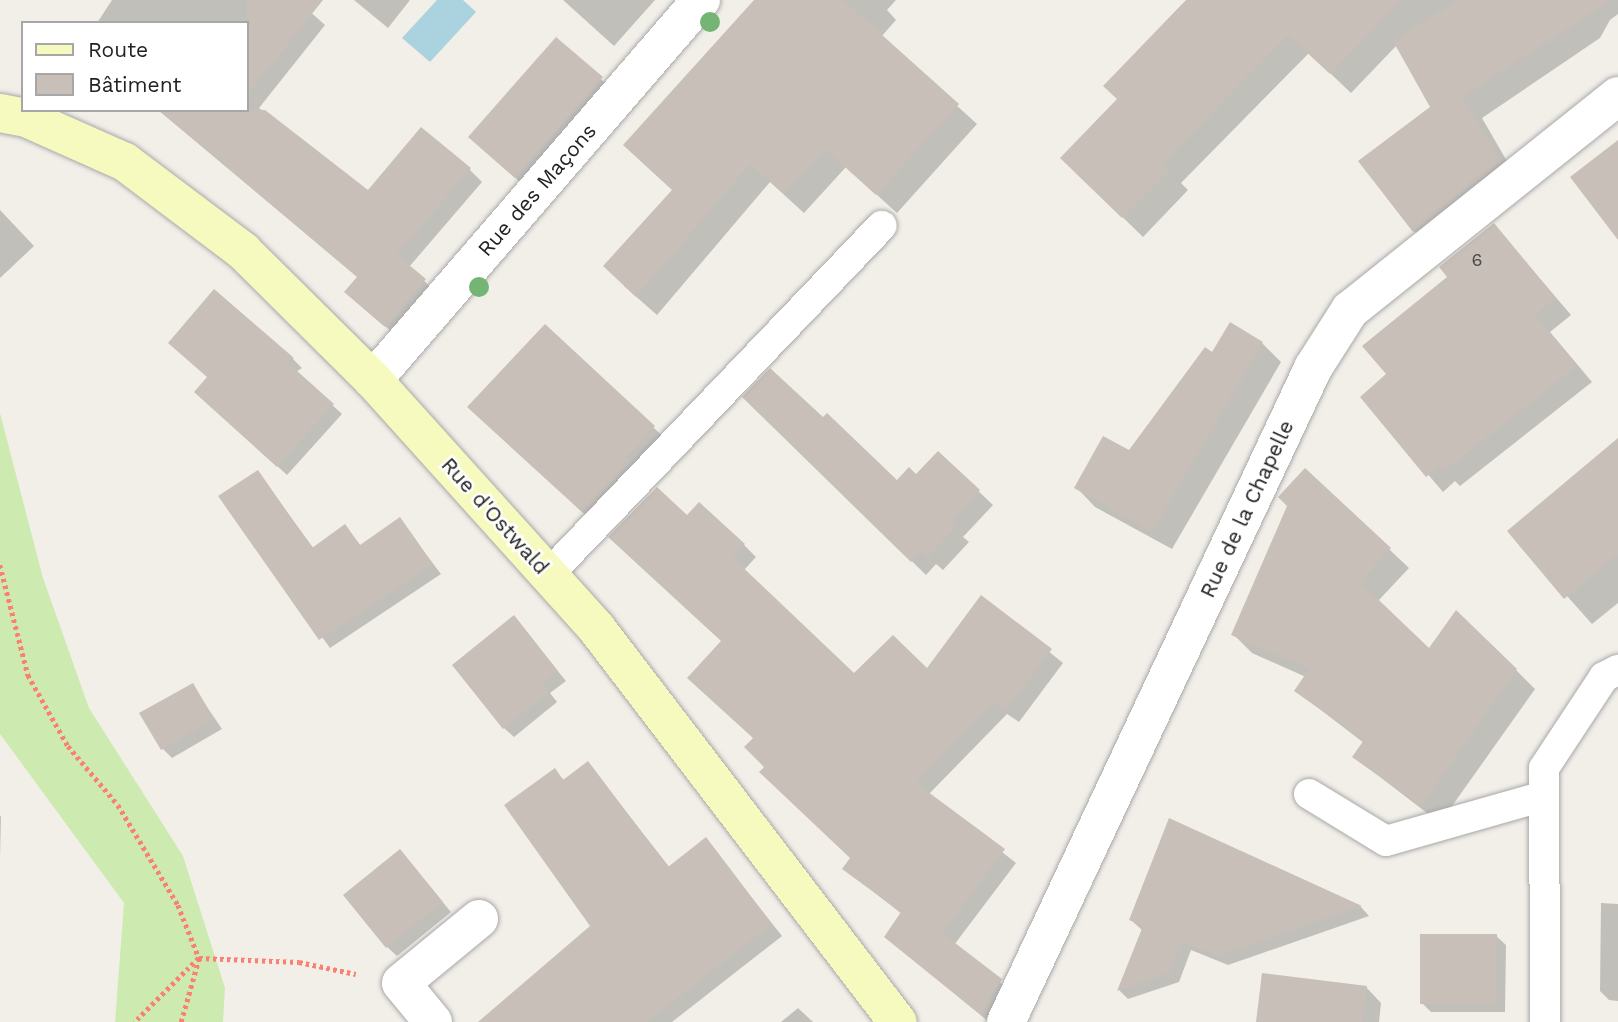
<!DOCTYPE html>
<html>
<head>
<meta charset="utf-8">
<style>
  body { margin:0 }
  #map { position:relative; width:1618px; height:1022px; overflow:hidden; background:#f2efe9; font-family:"Work Sans",sans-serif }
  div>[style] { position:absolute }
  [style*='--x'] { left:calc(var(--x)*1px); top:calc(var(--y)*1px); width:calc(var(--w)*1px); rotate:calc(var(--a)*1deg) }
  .grass>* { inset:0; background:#cdebb0 }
  .water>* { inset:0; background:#aad3df }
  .shadow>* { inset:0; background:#0003 }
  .building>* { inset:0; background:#c7bfb8 }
  .path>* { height:4.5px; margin-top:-2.25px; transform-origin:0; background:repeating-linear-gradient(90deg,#fa8072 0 3.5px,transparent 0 7px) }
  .roads { filter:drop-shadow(0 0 2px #a9a9a9) drop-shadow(0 0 2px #a9a9a9) }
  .lane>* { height:30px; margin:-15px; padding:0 15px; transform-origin:15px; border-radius:15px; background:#fff }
  .street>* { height:38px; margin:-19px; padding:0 19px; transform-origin:19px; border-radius:19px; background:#fff }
  .secondary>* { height:38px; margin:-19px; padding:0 19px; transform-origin:19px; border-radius:19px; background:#f7fabf }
  .trees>* { width:20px; height:20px; margin:-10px; border-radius:50%; background:#74b475 }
  span { translate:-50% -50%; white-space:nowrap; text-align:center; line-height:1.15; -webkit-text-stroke:5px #fff; paint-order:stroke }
  .number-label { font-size:18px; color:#4b4948 }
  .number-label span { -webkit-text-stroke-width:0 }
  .street-label { font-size:21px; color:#222 }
  .legend { position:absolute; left:21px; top:21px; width:228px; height:91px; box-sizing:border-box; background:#fff; border:2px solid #a7a7a7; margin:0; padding:9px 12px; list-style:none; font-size:21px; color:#222 }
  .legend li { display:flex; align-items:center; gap:14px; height:35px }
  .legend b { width:35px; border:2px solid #a7a7a7 }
</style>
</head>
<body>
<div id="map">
  <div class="grass">
    <i style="clip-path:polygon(0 413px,43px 578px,89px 708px,183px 856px,225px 988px,223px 1022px,115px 1022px,124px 903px,0 734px)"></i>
  </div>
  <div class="water">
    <i style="clip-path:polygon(437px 0,463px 0,476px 12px,430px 62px,402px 38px)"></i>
  </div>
  <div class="shadow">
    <i style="clip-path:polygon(112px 0,297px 0,325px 25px,259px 108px,368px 192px,469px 169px,482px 182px,409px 267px,437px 293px,399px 338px,359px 304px,359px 278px,158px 110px,247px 110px,247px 23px,97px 23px)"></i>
    <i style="clip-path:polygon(354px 0,410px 0,388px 28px)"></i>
    <i style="clip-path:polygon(563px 0,655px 0,614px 46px)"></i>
    <i style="clip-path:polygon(771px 0,896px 0,887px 10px,896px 20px,881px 37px,977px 124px,897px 213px,846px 167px,804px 213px,770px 182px,657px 315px,624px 286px)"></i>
    <i style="clip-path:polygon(1188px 0,1618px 0,1618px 14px,1610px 20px,1600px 38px,1482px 118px,1519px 182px,1434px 251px,1414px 231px,1432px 107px,1397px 45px,1351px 93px,1309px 53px,1181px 183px,1188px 190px,1143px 237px,1062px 158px,1119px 99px)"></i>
    <i style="clip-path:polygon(601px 79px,617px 95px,532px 193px,470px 137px)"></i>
    <i style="clip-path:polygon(0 210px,34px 246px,0 278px)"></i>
    <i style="clip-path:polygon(1494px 225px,1571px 315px,1550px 332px,1592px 382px,1460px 486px,1455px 481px,1443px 492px,1362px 397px,1388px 375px,1449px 277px)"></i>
    <i style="clip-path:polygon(214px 291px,293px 359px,302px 368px,296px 372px,342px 414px,287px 475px,206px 401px)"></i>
    <i style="clip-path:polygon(1230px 325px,1262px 343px,1281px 362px,1172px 549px,1095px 507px,1077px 488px,1129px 453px,1213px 355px)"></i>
    <i style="clip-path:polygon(545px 326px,671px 444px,601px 529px,487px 424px)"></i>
    <i style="clip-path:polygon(745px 397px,823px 419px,898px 482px,916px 476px,938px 453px,993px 505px,963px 537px,969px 542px,943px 570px,936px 564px,926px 575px)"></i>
    <i style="clip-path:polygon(1618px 441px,1618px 603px,1592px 624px,1510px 532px)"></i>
    <i style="clip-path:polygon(1305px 470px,1409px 568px,1378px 601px,1429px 651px,1516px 670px,1535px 689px,1440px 823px,1354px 757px,1364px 743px,1296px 691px,1306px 677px,1252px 653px,1234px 635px)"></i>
    <i style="clip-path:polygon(258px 472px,314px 549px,345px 527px,361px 546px,399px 519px,441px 574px,330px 648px,220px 496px)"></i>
    <i style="clip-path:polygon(687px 518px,744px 545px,756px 557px,744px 570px,854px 676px,927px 671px,981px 597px,1063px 663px,1019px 722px,1007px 714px,929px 794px,1016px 863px,954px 945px,1013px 993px,989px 1022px,886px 937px,902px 914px,844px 869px,852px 858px,767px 767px)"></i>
    <i style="clip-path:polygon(514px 618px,566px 681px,550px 693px,557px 702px,514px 737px,504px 728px)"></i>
    <i style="clip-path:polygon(192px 685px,222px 729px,172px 758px,163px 749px)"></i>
    <i style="clip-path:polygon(588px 763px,670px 868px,706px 840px,782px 936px,672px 1022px,517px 1022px,592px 927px,554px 770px,565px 781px)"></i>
    <i style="clip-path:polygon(0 815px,1px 817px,0 858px)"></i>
    <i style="clip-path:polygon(1170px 821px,1361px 907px,1369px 916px,1228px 965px,1191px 950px,1179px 982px,1128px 999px,1119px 990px,1143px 931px,1131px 920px)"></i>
    <i style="clip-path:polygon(400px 851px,451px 912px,397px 956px,387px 947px)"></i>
    <i style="clip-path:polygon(1601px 903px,1618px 904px,1618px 1001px,1609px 1000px,1600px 991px)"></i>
    <i style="clip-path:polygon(1496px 936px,1506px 945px,1505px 1012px,1431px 1012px,1422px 1003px)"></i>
    <i style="clip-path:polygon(1366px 987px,1381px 1003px,1379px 1022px,1257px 1022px)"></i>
    <i style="clip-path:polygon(798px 1008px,813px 1022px,781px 1022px)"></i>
  </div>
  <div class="building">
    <i style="clip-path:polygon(247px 0,323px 0,247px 95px)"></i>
    <i style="clip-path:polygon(754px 0,843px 0,959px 104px,876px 195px,825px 149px,784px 194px,750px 164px,636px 297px,603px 266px,672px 190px,623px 145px)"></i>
    <i style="clip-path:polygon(1186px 0,1402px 0,1330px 74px,1288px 35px,1163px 163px,1170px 170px,1122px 218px,1060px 158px,1117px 99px,1103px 86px)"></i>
    <i style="clip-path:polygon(1458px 0,1611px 0,1463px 97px,1501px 162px,1413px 232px,1358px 161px,1430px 107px,1393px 41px)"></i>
    <i style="clip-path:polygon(556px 37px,603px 77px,515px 178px,468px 137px)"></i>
    <i style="clip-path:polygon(159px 110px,265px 110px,368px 190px,421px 127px,471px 168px,397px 255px,426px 279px,385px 327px,344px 292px,357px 277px)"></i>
    <i style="clip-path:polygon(1618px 140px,1618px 240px,1570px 177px)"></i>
    <i style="clip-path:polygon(1494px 223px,1556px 298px,1535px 315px,1577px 366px,1443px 472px,1439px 467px,1426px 477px,1360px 397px,1386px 374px,1362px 346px,1447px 277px,1439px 267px)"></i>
    <i style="clip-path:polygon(214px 289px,294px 358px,287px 362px,334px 404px,277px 467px,194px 392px,207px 377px,168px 343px)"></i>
    <i style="clip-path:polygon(1230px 322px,1263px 342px,1152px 532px,1074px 488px,1103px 436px,1129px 450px,1205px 347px,1212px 352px)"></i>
    <i style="clip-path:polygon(545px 324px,655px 426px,626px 458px,631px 463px,583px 513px,467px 407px)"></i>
    <i style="clip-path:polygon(770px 368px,823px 417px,827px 413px,897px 480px,909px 467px,916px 474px,938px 451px,980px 490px,950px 522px,956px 527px,928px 557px,921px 551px,911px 562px,742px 397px)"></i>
    <i style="clip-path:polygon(1618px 438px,1618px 554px,1564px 599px,1507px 531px)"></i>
    <i style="clip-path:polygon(1305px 468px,1391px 548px,1360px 582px,1429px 648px,1456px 610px,1517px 669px,1421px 806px,1352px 757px,1364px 740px,1294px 691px,1309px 669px,1231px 635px,1287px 506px,1278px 497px)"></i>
    <i style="clip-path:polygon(258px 470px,312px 548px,345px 524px,360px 545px,400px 517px,433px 564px,319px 640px,218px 496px)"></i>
    <i style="clip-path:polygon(657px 487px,687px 515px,699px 502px,745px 544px,732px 557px,854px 673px,893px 635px,927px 668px,981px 595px,1052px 649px,1006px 711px,994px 703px,916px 783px,1005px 849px,942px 933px,1002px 979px,982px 1016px,884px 937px,901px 912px,842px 869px,850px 858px,759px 772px,764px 767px,744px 747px,753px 738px,687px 678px,721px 641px,608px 537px)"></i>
    <i style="clip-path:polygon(514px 615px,558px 671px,542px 683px,549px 692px,503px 729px,452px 665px)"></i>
    <i style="clip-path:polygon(193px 683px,214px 719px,161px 750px,139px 713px)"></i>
    <i style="clip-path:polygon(588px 761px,668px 867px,706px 837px,772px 924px,647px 1022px,478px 1022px,590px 926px,504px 805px,555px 768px,563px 780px)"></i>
    <i style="clip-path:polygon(1169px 818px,1362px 906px,1217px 956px,1182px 942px,1169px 973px,1117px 991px,1143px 926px,1129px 920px)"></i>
    <i style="clip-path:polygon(400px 849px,443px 902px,386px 948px,343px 895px)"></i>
    <i style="clip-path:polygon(1420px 934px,1497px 934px,1496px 1004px,1420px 1004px)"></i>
    <i style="clip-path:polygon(1262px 973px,1367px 986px,1362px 1022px,1256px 1022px)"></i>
  </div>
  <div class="path">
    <i style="--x:0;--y:565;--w:114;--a:75.7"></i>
    <i style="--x:28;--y:675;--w:81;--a:60.6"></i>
    <i style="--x:68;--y:746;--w:77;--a:49.7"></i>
    <i style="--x:118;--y:805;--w:117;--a:59"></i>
    <i style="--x:178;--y:905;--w:57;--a:68.4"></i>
    <i style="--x:199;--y:958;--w:91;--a:135"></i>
    <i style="--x:181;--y:1022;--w:66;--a:-74.3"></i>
    <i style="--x:199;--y:958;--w:100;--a:2.3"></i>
    <i style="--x:299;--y:962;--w:58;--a:11.9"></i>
  </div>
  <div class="roads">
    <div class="lane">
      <i style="--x:548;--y:575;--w:483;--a:-46.3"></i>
      <i style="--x:1309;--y:794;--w:90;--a:31.4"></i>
      <i style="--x:1386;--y:841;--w:164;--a:-15.9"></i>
      <i style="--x:1545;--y:1022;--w:254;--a:-90.2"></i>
      <i style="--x:1544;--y:768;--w:109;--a:-56.6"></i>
      <i style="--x:1604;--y:677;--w:16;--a:-27"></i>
    </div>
    <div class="street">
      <i style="--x:373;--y:380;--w:502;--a:-49.2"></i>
      <i style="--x:433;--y:1022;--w:50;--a:-129.4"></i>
      <i style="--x:401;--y:983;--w:101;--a:-39.4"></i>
      <i style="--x:1006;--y:1022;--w:722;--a:-64.85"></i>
      <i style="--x:1313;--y:368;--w:69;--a:-57.5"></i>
      <i style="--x:1350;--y:310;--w:343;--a:-38.6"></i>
    </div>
    <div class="secondary">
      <i style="--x:0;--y:113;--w:26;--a:11"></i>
      <i style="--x:26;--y:118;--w:108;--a:24"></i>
      <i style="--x:125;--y:162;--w:148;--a:37"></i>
      <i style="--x:243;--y:251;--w:183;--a:44.8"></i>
      <i style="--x:373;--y:380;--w:335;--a:48"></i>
      <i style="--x:597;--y:629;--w:495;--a:52.6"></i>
    </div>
  </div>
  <div class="trees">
    <i style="left:710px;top:22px"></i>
    <i style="left:479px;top:287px"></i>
  </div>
  <div class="number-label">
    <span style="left:1477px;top:260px">6</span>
  </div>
  <div class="street-label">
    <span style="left:537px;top:190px;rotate:-49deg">Rue des Maçons</span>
    <span style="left:1247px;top:509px;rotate:-65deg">Rue de la Chapelle</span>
    <span style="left:495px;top:516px;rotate:48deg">Rue d'Ostwald</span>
  </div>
  <ul class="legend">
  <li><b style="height:9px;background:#f7fabf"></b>Route</li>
  <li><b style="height:19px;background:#c7bfb8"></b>Bâtiment</li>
  </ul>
</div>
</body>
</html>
